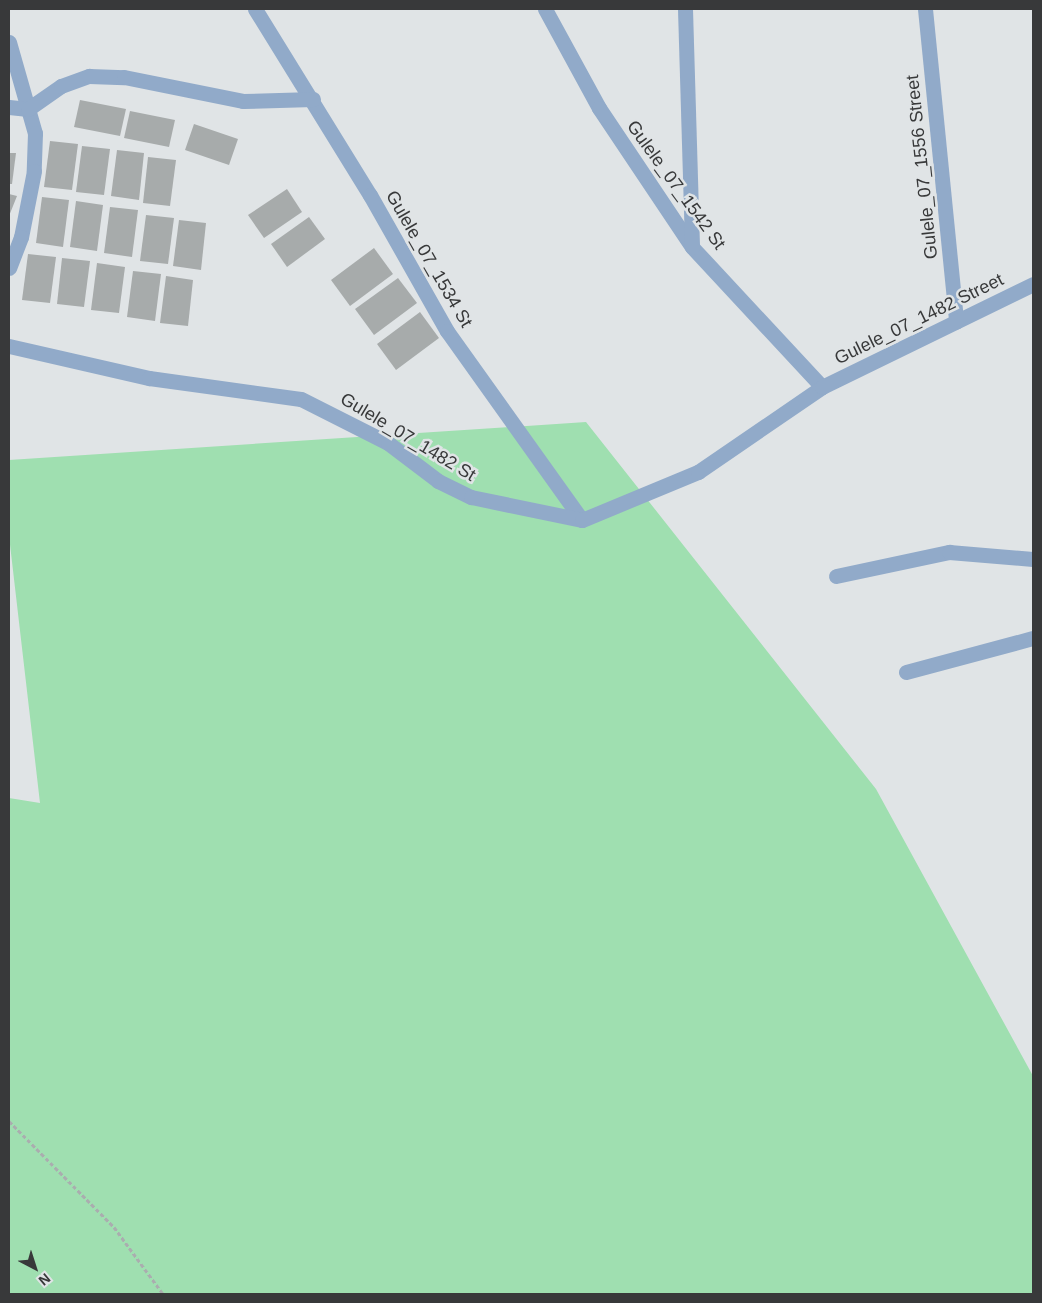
<!DOCTYPE html>
<html>
<head>
<meta charset="utf-8">
<style>
  body { margin:0 }
  #map { position:relative; width:1042px; height:1303px; overflow:hidden; background:#e0e4e6; font-family:Arial,sans-serif }
  div>[style] { position:absolute }
  [style*='--x'] { left:calc(var(--x)*1px); top:calc(var(--y)*1px); width:calc(var(--w)*1px); rotate:calc(var(--a)*1deg) }
  .green>* { inset:0; background:#9fdfb0 }
  .building>* { inset:0; background:#a7abab }
  .path>* { height:3px; margin-top:-1.5px; transform-origin:0; background:repeating-linear-gradient(90deg,#aaadaf 0 4px,transparent 0 6.5px) }
  .minor>* { height:15px; margin:-7.5px; padding:0 7.5px; transform-origin:7.5px; border-radius:7.5px; background:#91aac9 }
  span { translate:-50% -50%; white-space:nowrap; text-align:center; line-height:1.15; -webkit-text-stroke:5px #e0e4e6; paint-order:stroke }
  .street-label { font-size:18px; color:#38393a }
  .frame { position:absolute; inset:0; border:10px solid #38393a; pointer-events:none }
  .north { position:absolute; left:10px; top:1243px; width:50px; height:50px; -webkit-text-stroke:4px #e0e4e6; paint-order:stroke; rotate:140deg; font-size:14px; font-weight:700; line-height:20px; text-align:center; color:#38393a }
  .north::after { content:''; display:block; margin:auto; width:18px; height:22px; background:#38393a; clip-path:polygon(50% 0,100% 100%,50% 72%,0 100%) }
</style>
</head>
<body>
<div id="map">
  <div class="green">
    <i style="clip-path:polygon(586px 422px,876px 789px,1033px 1076px,1033px 1294px,9px 1294px,9px 798px,40px 803px,9px 536px,9px 460px)"></i>
  </div>
  <div class="building">
    <i style="clip-path:polygon(80px 100px,126px 109px,120px 136px,74px 127px)"></i>
    <i style="clip-path:polygon(130px 111px,175px 120px,169px 147px,124px 138px)"></i>
    <i style="clip-path:polygon(194px 124px,238px 139px,229px 165px,185px 150px)"></i>
    <i style="clip-path:polygon(50px 141px,78px 144px,72px 190px,44px 187px)"></i>
    <i style="clip-path:polygon(82px 146px,110px 149px,104px 195px,76px 192px)"></i>
    <i style="clip-path:polygon(117px 150px,144px 153px,139px 200px,111px 196px)"></i>
    <i style="clip-path:polygon(9px 153px,16px 153px,12px 184px,9px 184px)"></i>
    <i style="clip-path:polygon(148px 157px,176px 160px,170px 206px,143px 203px)"></i>
    <i style="clip-path:polygon(287px 189px,302px 212px,264px 238px,248px 215px)"></i>
    <i style="clip-path:polygon(9px 194px,17px 196px,9px 216px)"></i>
    <i style="clip-path:polygon(42px 197px,69px 200px,63px 247px,36px 243px)"></i>
    <i style="clip-path:polygon(76px 201px,103px 205px,97px 251px,70px 247px)"></i>
    <i style="clip-path:polygon(110px 207px,138px 210px,132px 257px,104px 253px)"></i>
    <i style="clip-path:polygon(146px 215px,174px 218px,168px 264px,140px 261px)"></i>
    <i style="clip-path:polygon(309px 217px,325px 239px,287px 267px,271px 244px)"></i>
    <i style="clip-path:polygon(179px 220px,206px 223px,201px 270px,173px 266px)"></i>
    <i style="clip-path:polygon(374px 248px,393px 274px,350px 306px,331px 280px)"></i>
    <i style="clip-path:polygon(28px 254px,56px 257px,50px 303px,22px 300px)"></i>
    <i style="clip-path:polygon(62px 258px,90px 261px,84px 307px,57px 304px)"></i>
    <i style="clip-path:polygon(97px 263px,125px 267px,119px 313px,91px 310px)"></i>
    <i style="clip-path:polygon(133px 271px,161px 274px,155px 321px,127px 317px)"></i>
    <i style="clip-path:polygon(166px 276px,193px 280px,188px 326px,160px 323px)"></i>
    <i style="clip-path:polygon(398px 278px,417px 303px,374px 335px,355px 309px)"></i>
    <i style="clip-path:polygon(420px 312px,439px 338px,396px 370px,377px 344px)"></i>
  </div>
  <div class="path">
    <i style="--x:9;--y:1121;--w:149;--a:45.3"></i>
    <i style="--x:114;--y:1227;--w:83;--a:53.8"></i>
  </div>
  <div class="minor">
    <i style="--x:255;--y:9;--w:219;--a:58.3"></i>
    <i style="--x:370;--y:195;--w:156;--a:60.5"></i>
    <i style="--x:447;--y:331;--w:232;--a:54.5"></i>
    <i style="--x:545;--y:9;--w:113;--a:61.4"></i>
    <i style="--x:599;--y:108;--w:167;--a:56.2"></i>
    <i style="--x:692;--y:247;--w:191;--a:47.1"></i>
    <i style="--x:685;--y:9;--w:238;--a:88.3"></i>
    <i style="--x:925;--y:9;--w:314;--a:84.3"></i>
    <i style="--x:9;--y:42;--w:95;--a:74.1"></i>
    <i style="--x:35;--y:133;--w:38;--a:92"></i>
    <i style="--x:34;--y:171;--w:67;--a:101.1"></i>
    <i style="--x:21;--y:237;--w:33;--a:111"></i>
    <i style="--x:9;--y:107;--w:19;--a:6"></i>
    <i style="--x:28;--y:109;--w:40;--a:-34.9"></i>
    <i style="--x:61;--y:86;--w:30;--a:-20"></i>
    <i style="--x:89;--y:76;--w:35;--a:2"></i>
    <i style="--x:124;--y:77;--w:121;--a:11.4"></i>
    <i style="--x:243;--y:101;--w:70;--a:-1.6"></i>
    <i style="--x:9;--y:346;--w:144;--a:12.9"></i>
    <i style="--x:149;--y:378;--w:153;--a:7.9"></i>
    <i style="--x:301;--y:399;--w:97;--a:26.8"></i>
    <i style="--x:388;--y:443;--w:63;--a:37.2"></i>
    <i style="--x:438;--y:481;--w:37;--a:26"></i>
    <i style="--x:471;--y:497;--w:113;--a:11.7"></i>
    <i style="--x:582;--y:520;--w:126;--a:-22.5"></i>
    <i style="--x:698;--y:472;--w:150;--a:-34.4"></i>
    <i style="--x:822;--y:387;--w:235;--a:-26"></i>
    <i style="--x:836;--y:576;--w:116;--a:-12"></i>
    <i style="--x:949;--y:552;--w:84;--a:4.8"></i>
    <i style="--x:906;--y:672;--w:131;--a:-15"></i>
  </div>
  <div class="street-label">
    <span style="left:922px;top:167px;rotate:-96deg">Gulele_07_1556 Street</span>
    <span style="left:676px;top:185px;rotate:54deg">Gulele_07_1542 St</span>
    <span style="left:429px;top:259px;rotate:60deg">Gulele_07_1534 St</span>
    <span style="left:919px;top:319px;rotate:-26deg">Gulele_07_1482 Street</span>
    <span style="left:408px;top:437px;rotate:31deg">Gulele_07_1482 St</span>
  </div>
  <div class="frame"></div>
  <div class="north">N</div>
</div>
</body>
</html>
